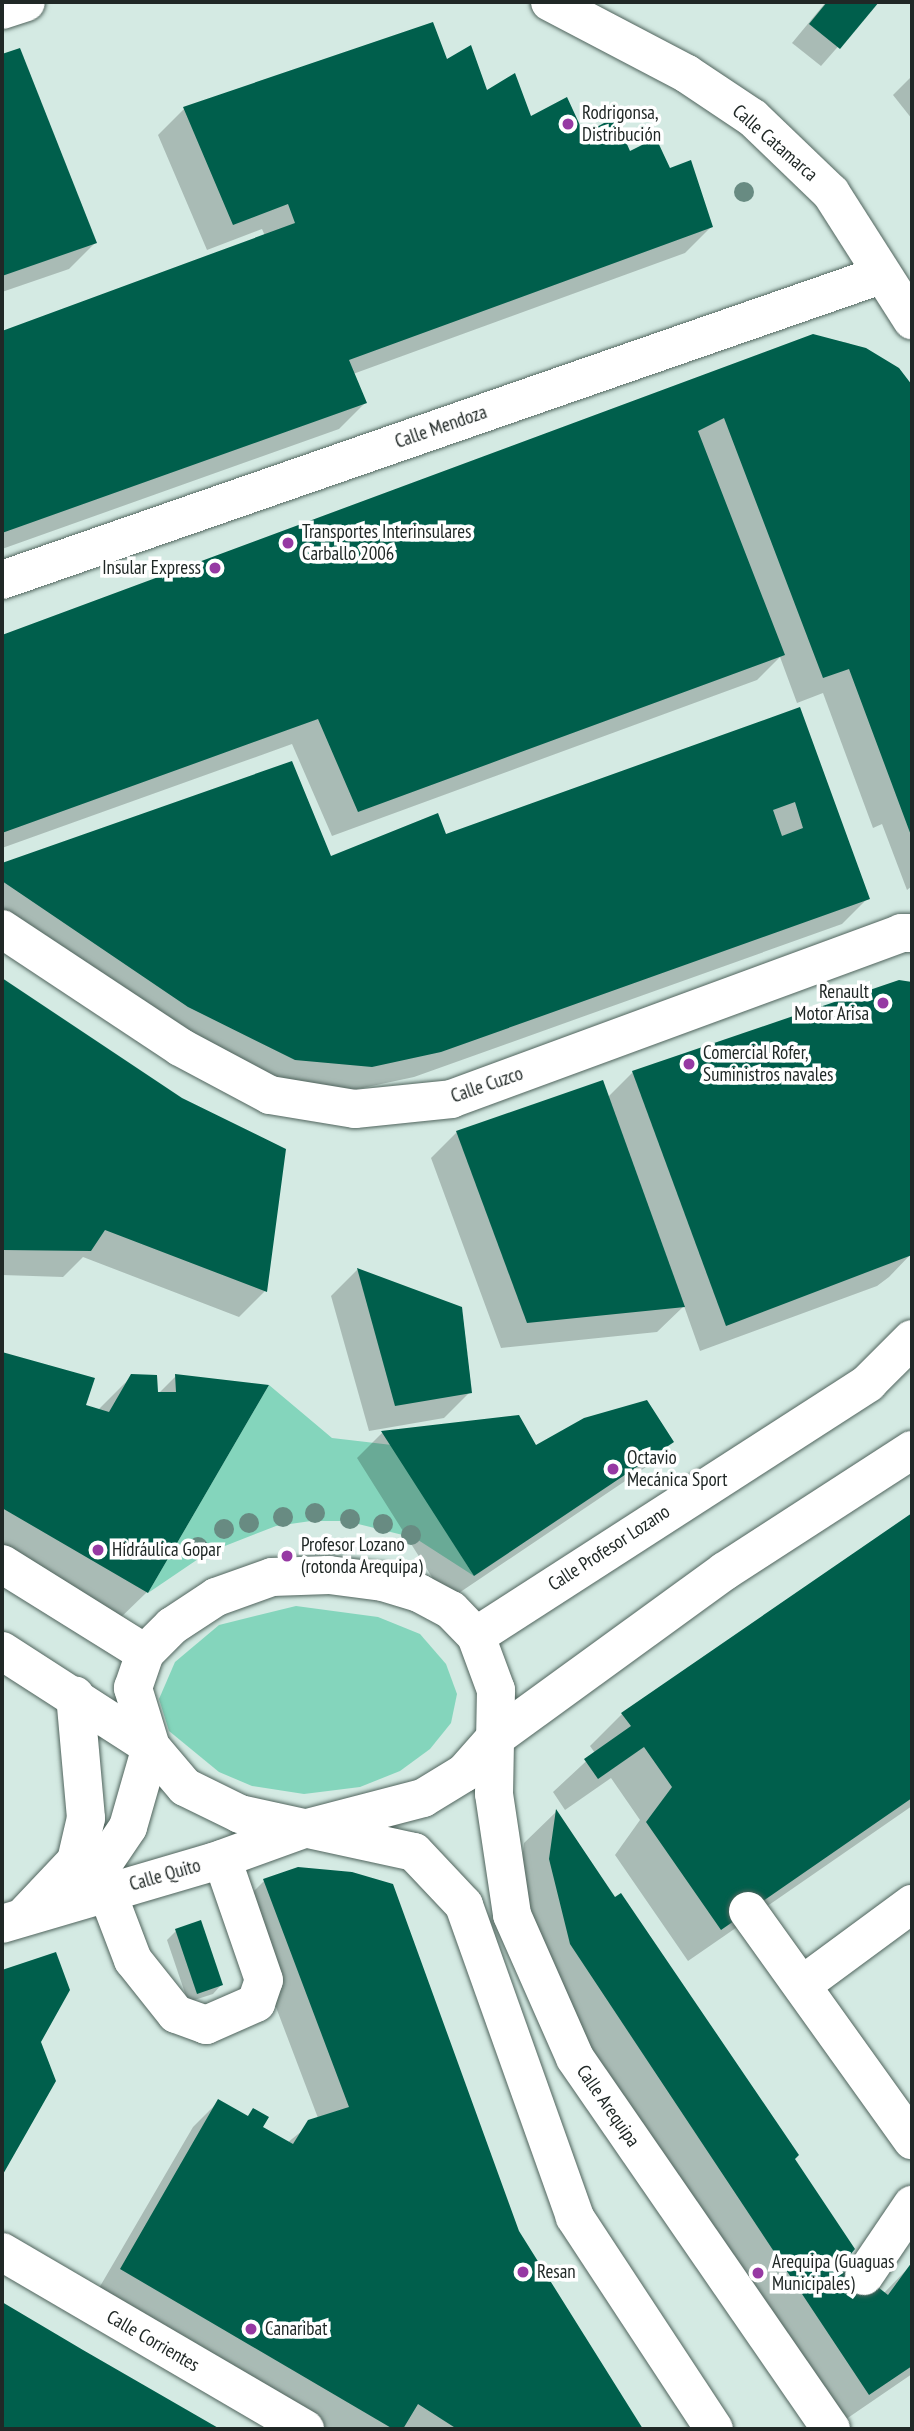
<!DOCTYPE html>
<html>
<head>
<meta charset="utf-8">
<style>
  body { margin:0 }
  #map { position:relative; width:914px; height:2431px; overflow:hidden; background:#d4eae3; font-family:"PT Sans Narrow",sans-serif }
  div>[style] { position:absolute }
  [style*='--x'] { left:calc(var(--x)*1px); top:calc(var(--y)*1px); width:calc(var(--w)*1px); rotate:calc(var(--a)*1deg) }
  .green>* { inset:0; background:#84d5bc }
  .shadow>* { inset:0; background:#0003 }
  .building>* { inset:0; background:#005f4c }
  .roads { filter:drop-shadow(0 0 2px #50645d) drop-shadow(0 0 2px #50645d) }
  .minor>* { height:38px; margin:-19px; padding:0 19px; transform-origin:19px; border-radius:19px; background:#fff }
  .trees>* { width:20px; height:20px; margin:-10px; border-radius:50%; background:#688b82 }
  .dots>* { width:19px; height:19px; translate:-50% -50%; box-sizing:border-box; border:4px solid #fff; border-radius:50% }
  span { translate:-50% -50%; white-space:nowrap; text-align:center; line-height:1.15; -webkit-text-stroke:7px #fff; paint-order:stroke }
  .poi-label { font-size:19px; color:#202826 }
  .left { translate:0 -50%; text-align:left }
  .right { translate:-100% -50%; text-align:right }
  .street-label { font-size:19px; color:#202826 }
  .frame { position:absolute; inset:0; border:4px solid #202826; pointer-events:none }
</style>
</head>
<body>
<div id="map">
  <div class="green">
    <i style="clip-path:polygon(269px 1385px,332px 1438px,392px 1445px,474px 1576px,415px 1538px,346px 1521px,311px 1521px,276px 1526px,207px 1553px,148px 1593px)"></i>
    <i style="clip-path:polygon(296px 1606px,378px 1617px,420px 1634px,446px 1664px,457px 1694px,451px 1723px,430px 1749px,400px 1771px,360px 1787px,304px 1794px,252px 1786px,219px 1772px,169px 1731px,159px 1699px,175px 1662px,219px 1625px)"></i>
  </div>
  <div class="shadow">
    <i style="clip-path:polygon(826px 2px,877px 2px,821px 66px,792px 43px)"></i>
    <i style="clip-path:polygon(432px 24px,447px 62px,486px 93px,530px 119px,669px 170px,711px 227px,685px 253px,353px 374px,365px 403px,339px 429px,2px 549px,2px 333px,265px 236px,262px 229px,207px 250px,158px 135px,184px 109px)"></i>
    <i style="clip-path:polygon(19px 50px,95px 243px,69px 269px,2px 292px,2px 56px)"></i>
    <i style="clip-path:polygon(912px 76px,912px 119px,893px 95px)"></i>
    <i style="clip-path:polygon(813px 336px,848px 343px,885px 361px,912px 389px,912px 886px,907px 890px,882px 824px,873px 828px,823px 693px,797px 703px,780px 657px,757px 680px,332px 836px,292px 744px,2px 848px,2px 636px)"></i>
    <i style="clip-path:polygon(799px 709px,868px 898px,842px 924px,414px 1077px,344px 1092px,268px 1086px,2px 924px,2px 864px,291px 763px,330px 858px,445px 836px)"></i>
    <i style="clip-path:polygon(2px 981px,182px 1100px,284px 1150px,265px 1291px,239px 1317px,83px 1257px,63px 1277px,2px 1275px)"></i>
    <i style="clip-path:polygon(899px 982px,912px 984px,912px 1253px,889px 1277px,877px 1286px,700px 1351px,684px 1306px,657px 1332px,501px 1348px,431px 1158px,457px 1132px,608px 1097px,633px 1072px)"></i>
    <i style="clip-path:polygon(357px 1270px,460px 1308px,470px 1392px,444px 1418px,369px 1431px,331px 1296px)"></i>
    <i style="clip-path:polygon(2px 1353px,93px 1379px,84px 1406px,97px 1411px,132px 1376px,156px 1396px,176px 1376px,266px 1386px,147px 1592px,114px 1624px,2px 1549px)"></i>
    <i style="clip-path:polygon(382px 1433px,536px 1448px,672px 1441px,646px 1467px,447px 1601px,357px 1458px)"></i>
    <i style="clip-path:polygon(912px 1514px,912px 1806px,688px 1961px,615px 1855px,640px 1820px,611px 1778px,565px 1810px,553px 1792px,595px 1753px,590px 1746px,622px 1714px)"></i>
    <i style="clip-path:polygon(556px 1812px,792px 2159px,842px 2261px,884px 2293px,912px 2264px,912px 2374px,836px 2426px,538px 1977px,518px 1893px,524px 1843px)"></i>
    <i style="clip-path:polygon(264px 1881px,517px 2232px,642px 2429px,324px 2429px,95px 2295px,193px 2127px,219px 2101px,247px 2117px,254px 2110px,261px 2128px,287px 2143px,318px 2118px,238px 1907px)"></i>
    <i style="clip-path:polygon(176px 1931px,221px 1985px,213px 1994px,188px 2002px,167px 1940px)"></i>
    <i style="clip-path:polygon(54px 1954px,39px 2042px,54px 2081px,2px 2172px,2px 1972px)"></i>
    <i style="clip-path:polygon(2px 2304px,217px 2429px,2px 2429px)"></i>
  </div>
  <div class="building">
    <i style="clip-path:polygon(827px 2px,879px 2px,840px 49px,809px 24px)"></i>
    <i style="clip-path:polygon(433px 22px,447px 59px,471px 45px,487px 90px,515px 73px,531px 116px,567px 97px,584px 134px,615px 117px,630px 151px,656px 138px,670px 168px,691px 160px,713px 227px,349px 360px,367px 403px,2px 533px,2px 331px,295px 223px,288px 204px,233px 225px,183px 107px)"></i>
    <i style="clip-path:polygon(20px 48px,97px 243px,2px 276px,2px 54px)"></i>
    <i style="clip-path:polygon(813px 334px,866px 348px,899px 368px,912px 385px,912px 838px,849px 669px,823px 678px,724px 418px,698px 431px,785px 655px,358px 812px,318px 719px,2px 833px,2px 635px)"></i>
    <i style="clip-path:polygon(evenodd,800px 707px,870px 899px,441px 1052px,372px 1067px,295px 1060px,188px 1007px,2px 881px,2px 863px,292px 761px,331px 856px,438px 813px,446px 834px,800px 707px,795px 802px,803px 828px,782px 836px,773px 810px,795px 802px)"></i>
    <i style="clip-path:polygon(2px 978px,182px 1098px,286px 1149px,267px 1292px,105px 1230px,91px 1251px,2px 1250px)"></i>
    <i style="clip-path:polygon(899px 980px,912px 982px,912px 1255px,726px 1326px,632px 1071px)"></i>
    <i style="clip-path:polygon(603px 1080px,685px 1307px,527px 1323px,456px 1131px)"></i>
    <i style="clip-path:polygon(357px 1268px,462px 1307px,472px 1393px,395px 1406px)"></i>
    <i style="clip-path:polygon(2px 1352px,95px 1378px,86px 1405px,109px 1412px,131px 1374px,157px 1375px,158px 1392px,176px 1392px,175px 1374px,269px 1385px,148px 1593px,2px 1508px)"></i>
    <i style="clip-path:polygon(647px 1400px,674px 1442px,474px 1576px,381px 1431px,519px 1415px,536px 1445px,584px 1418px)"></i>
    <i style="clip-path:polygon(912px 1513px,912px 1798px,721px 1930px,646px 1822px,672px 1787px,644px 1747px,598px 1779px,584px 1759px,631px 1726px,621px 1713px)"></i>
    <i style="clip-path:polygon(556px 1809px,615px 1897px,621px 1893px,799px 2155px,795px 2159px,855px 2249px,845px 2261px,888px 2295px,912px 2262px,912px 2366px,869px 2395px,570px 1944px,549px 1859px)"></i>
    <i style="clip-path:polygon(298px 1867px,352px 1872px,393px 1884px,519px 2231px,643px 2429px,457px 2429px,418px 2404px,403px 2429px,393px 2429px,120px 2269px,218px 2099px,248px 2116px,253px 2108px,269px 2117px,263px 2127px,293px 2144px,308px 2120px,349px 2107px,263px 1879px)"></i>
    <i style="clip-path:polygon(201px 1920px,223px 1985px,197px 1994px,175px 1929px)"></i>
    <i style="clip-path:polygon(56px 1952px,70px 1990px,41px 2042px,56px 2081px,2px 2176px,2px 1970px)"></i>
    <i style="clip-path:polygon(2px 2302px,83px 2350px,220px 2429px,2px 2429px)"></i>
  </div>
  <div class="roads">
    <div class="minor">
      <i style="--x:550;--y:2;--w:155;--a:27.7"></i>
      <i style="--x:687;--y:74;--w:79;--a:33.7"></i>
      <i style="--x:753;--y:118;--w:108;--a:43.9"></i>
      <i style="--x:831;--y:193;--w:151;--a:57.5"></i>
      <i style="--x:2;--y:10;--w:25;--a:-18"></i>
      <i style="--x:2;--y:580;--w:930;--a:-19.14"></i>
      <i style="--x:2;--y:929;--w:214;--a:33.5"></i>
      <i style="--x:180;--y:1047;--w:102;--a:28.1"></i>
      <i style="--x:270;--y:1095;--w:86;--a:9.4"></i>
      <i style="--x:355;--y:1109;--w:97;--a:-5.9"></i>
      <i style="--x:451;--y:1099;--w:480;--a:-20.2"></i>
      <i style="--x:901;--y:933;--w:11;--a:0"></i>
      <i style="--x:2;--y:1564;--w:168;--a:31.9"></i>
      <i style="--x:476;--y:1636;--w:467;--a:-32.8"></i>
      <i style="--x:868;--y:1383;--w:62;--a:-45"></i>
      <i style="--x:2;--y:1651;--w:177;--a:32.8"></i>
      <i style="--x:107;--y:1892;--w:73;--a:69.1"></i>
      <i style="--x:133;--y:1960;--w:69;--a:51.5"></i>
      <i style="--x:176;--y:2014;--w:32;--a:20"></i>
      <i style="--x:206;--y:2025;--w:55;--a:-23.7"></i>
      <i style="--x:256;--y:2003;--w:24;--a:-71"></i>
      <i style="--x:264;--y:1980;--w:128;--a:-109.1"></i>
      <i style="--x:59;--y:1896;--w:41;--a:-29.1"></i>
      <i style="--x:95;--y:1876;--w:59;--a:-56"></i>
      <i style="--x:128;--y:1827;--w:83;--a:-74"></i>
      <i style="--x:748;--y:1911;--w:282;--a:54.4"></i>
      <i style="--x:24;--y:1916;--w:76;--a:-46.6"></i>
      <i style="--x:76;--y:1861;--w:44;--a:-76.9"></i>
      <i style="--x:86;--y:1818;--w:123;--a:-95.1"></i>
      <i style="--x:2;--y:1924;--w:220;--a:-16.4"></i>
      <i style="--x:213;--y:1862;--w:97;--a:-19.9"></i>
      <i style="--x:304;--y:1829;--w:123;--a:-14.6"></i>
      <i style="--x:423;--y:1798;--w:48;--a:-31.4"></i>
      <i style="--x:464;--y:1773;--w:47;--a:-48.5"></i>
      <i style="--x:495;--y:1738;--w:284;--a:-36"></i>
      <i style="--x:725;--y:1571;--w:223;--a:-32.9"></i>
      <i style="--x:802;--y:1985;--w:137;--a:-36.4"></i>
      <i style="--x:2;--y:2252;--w:351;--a:30.3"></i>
      <i style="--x:864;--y:2276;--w:86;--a:-55.9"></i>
      <i style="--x:714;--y:2429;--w:254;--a:-123.3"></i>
      <i style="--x:575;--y:2217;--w:331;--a:-109.6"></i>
      <i style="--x:464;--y:1905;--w:73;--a:-133.3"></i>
      <i style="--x:414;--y:1852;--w:178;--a:-167.7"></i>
      <i style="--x:240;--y:1814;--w:61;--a:-153.9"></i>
      <i style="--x:185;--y:1787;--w:52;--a:-130.4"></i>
      <i style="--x:151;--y:1747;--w:62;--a:-107"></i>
      <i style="--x:133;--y:1688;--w:37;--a:-71"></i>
      <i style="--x:145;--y:1653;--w:38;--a:-45"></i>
      <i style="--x:172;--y:1626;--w:53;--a:-33.4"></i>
      <i style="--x:216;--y:1597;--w:59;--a:-19.7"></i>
      <i style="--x:272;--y:1577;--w:57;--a:-2"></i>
      <i style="--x:329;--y:1575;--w:54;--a:7.4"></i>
      <i style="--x:383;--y:1582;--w:38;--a:17"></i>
      <i style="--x:419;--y:1593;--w:36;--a:28"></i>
      <i style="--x:451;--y:1610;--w:36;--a:46"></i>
      <i style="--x:476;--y:1636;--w:58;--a:69.7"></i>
      <i style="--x:496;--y:1690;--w:104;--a:91.1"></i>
      <i style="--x:494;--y:1794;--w:122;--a:81.5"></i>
      <i style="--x:512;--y:1915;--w:156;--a:66.2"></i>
      <i style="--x:575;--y:2058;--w:451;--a:55.4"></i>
    </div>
  </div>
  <div class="trees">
    <i style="left:744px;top:192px"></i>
    <i style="left:315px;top:1513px"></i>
    <i style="left:283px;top:1517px"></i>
    <i style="left:350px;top:1519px"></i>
    <i style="left:249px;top:1523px"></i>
    <i style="left:383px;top:1524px"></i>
    <i style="left:224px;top:1529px"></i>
    <i style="left:411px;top:1535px"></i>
    <i style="left:198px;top:1547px"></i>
  </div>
  <div class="dots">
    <i style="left:568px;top:124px;background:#9639a3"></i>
    <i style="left:288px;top:543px;background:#9639a3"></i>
    <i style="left:215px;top:568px;background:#9639a3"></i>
    <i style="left:883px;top:1003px;background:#9639a3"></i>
    <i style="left:689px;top:1064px;background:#9639a3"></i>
    <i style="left:613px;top:1469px;background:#9639a3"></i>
    <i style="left:98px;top:1550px;background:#9639a3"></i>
    <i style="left:287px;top:1556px;background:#9639a3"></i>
    <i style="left:523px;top:2272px;background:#9639a3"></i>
    <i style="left:758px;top:2273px;background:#9639a3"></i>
    <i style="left:251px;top:2329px;background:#9639a3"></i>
  </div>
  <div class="poi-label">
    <span class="left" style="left:582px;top:124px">Rodrigonsa,<br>Distribución</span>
    <span class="left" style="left:302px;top:543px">Transportes Interinsulares<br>Carballo 2006</span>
    <span class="right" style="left:201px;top:568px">Insular Express</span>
    <span class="right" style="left:869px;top:1003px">Renault<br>Motor Arisa</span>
    <span class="left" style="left:703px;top:1064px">Comercial Rofer,<br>Suministros navales</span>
    <span class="left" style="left:627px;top:1469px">Octavio<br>Mecánica Sport</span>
    <span class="left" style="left:301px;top:1556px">Profesor Lozano<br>(rotonda Arequipa)</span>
    <span class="left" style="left:112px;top:1550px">Hidráulica Gopar</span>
    <span class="left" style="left:772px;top:2273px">Arequipa (Guaguas<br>Municipales)</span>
    <span class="left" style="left:537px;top:2272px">Resan</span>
    <span class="left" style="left:265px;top:2329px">Canaribat</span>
  </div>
  <div class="street-label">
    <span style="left:775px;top:143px;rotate:41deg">Calle Catamarca</span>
    <span style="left:441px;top:427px;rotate:-19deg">Calle Mendoza</span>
    <span style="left:487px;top:1085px;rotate:-19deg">Calle Cuzco</span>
    <span style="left:609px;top:1548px;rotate:-33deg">Calle Profesor Lozano</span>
    <span style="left:165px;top:1875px;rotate:-16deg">Calle Quito</span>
    <span style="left:608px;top:2106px;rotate:55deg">Calle Arequipa</span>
    <span style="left:153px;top:2341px;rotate:30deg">Calle Corrientes</span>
  </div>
  <div class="frame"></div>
</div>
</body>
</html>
